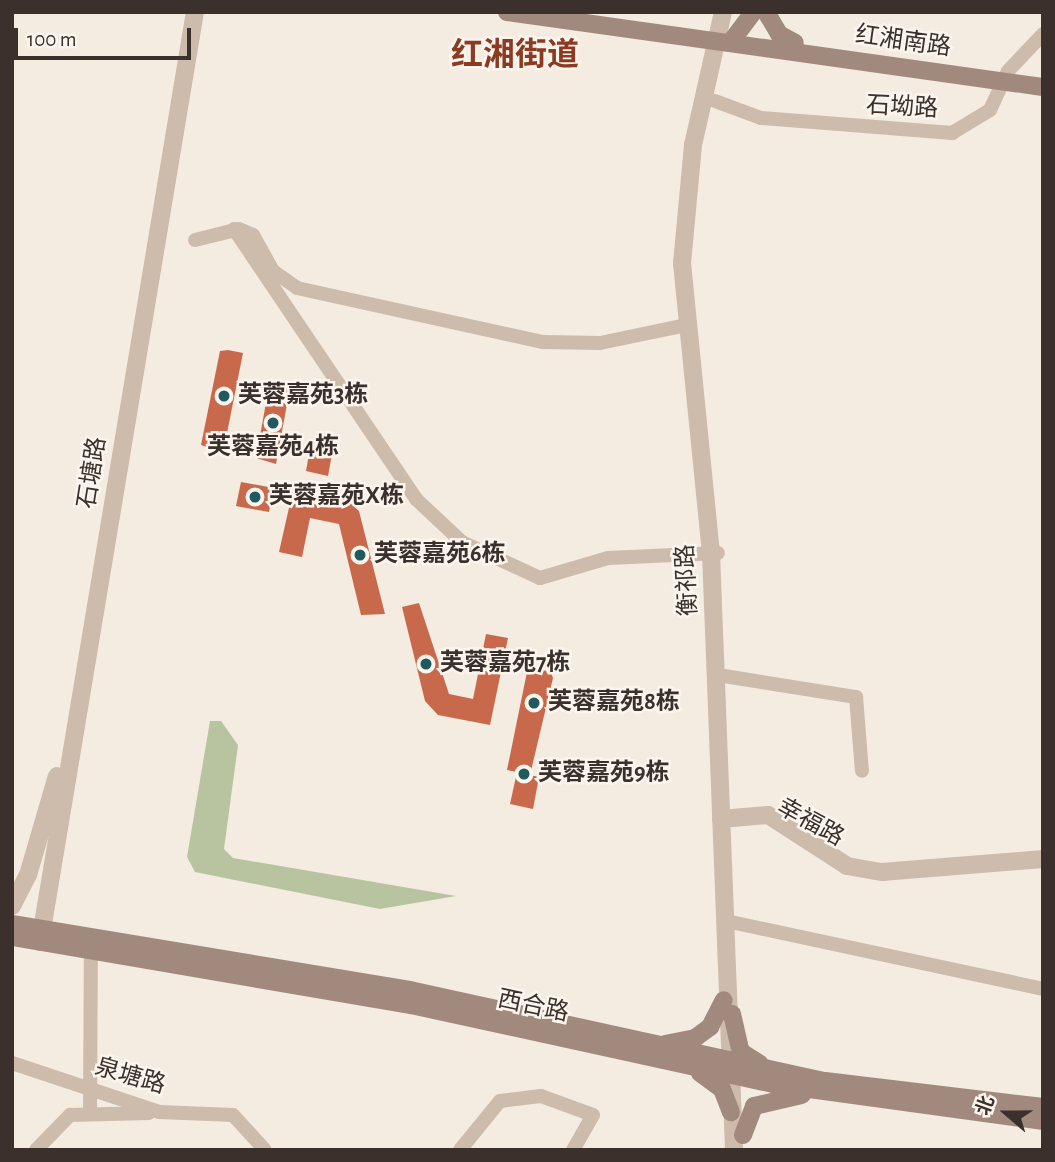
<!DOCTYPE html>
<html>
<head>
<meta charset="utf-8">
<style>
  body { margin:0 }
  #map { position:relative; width:1055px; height:1162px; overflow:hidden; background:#f4ebe1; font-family:"Alegreya Sans","Noto Sans SC",sans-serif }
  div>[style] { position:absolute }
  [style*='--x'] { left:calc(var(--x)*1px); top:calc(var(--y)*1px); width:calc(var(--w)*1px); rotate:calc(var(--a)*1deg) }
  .green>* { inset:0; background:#b8c4a0 }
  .building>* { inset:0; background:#c8694b }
  .minor>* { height:14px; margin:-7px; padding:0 7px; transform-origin:7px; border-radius:7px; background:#cdbbac }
  .tertiary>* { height:18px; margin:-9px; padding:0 9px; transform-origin:9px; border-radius:9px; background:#cdbbac }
  .secondary>* { height:18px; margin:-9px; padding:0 9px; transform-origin:9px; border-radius:9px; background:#a18a7d }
  .dots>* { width:19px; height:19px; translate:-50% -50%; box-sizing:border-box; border:4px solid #fbf5ee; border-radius:50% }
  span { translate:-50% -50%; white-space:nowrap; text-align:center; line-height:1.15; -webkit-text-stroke:5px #fbf5ee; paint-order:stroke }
  .street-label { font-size:24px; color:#3b302b }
  .poi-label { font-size:24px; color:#3b302b; font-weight:700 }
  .left { translate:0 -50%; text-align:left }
  .district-label { font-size:32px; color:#8c3b22; font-weight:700 }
  .frame { position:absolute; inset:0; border:14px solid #3b302b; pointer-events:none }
  .north { position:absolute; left:971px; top:1078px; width:70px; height:70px; -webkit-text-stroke:5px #fbf5ee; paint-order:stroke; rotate:290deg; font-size:19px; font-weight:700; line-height:28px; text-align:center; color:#3b302b }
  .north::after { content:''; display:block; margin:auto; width:24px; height:32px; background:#3b302b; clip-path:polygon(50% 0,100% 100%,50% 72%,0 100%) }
  .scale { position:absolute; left:14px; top:28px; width:177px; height:32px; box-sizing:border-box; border:4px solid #3b302b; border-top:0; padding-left:9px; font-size:21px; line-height:24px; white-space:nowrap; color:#3b302b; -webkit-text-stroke:5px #fbf5ee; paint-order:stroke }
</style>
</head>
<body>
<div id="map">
  <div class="green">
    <i style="clip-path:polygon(210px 721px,221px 721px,238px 745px,224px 849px,233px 858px,456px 896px,380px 909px,195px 872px,187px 857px)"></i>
  </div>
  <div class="building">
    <i style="clip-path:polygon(228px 350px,243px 353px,223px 453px,201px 445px,220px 351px)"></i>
    <i style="clip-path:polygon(269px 386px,290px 388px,276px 464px,256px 458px)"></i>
    <i style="clip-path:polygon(324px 440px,334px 443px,328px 476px,306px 471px,309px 454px,320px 456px)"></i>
    <i style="clip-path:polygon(241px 482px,274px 488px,269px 512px,236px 506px)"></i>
    <i style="clip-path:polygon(293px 490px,349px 502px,359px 511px,385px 614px,361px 615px,339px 524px,310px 518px,302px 557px,279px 552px)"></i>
    <i style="clip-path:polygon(419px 603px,449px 694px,473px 699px,486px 634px,508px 638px,490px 725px,438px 715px,425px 701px,402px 607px)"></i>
    <i style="clip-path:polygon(528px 667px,551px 672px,553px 678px,530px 775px,539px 777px,533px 809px,510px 804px,517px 772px,507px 770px)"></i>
  </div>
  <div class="minor">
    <i style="--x:715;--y:101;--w:49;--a:20.3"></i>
    <i style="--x:761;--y:118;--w:192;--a:4.5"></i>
    <i style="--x:952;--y:133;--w:44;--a:-31.2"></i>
    <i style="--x:990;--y:110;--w:43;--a:-65.2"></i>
    <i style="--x:1008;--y:71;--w:51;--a:-46.6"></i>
    <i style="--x:234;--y:229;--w:326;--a:56"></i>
    <i style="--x:416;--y:499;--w:63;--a:43.1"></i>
    <i style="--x:462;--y:542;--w:86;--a:24.8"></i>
    <i style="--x:540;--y:578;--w:71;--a:-16.4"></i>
    <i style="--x:608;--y:558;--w:110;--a:-2.6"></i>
    <i style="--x:195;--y:240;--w:45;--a:-14"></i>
    <i style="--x:239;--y:229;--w:15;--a:23"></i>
    <i style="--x:253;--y:235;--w:41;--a:60.9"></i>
    <i style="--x:273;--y:271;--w:29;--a:35"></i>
    <i style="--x:297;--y:288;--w:252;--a:12.4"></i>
    <i style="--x:543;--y:342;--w:57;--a:1"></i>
    <i style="--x:600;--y:343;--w:89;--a:-11.7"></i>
    <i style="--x:718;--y:675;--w:140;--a:9.1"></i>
    <i style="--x:856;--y:697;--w:74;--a:85.4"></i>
    <i style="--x:731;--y:922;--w:319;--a:12.1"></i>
    <i style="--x:12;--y:1063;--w:155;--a:18.4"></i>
    <i style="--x:159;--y:1112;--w:74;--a:2.3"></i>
    <i style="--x:233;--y:1115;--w:47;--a:47.6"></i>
    <i style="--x:90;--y:1114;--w:164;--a:-89.7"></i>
    <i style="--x:36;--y:1150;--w:49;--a:-45.8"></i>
    <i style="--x:70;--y:1115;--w:79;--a:-1.5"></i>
    <i style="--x:460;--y:1150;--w:63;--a:-50.8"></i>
    <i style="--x:500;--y:1101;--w:41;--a:-7"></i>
    <i style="--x:541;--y:1096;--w:55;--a:20.1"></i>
    <i style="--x:593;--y:1115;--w:40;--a:119.7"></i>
  </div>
  <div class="tertiary">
    <i style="--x:723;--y:12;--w:136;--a:102.7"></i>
    <i style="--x:693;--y:145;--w:119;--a:95.3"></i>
    <i style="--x:682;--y:263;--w:291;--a:84.3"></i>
    <i style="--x:711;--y:553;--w:597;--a:87.79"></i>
    <i style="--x:721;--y:819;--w:47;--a:-4.9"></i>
    <i style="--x:768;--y:815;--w:94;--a:32.8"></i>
    <i style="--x:847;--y:866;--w:36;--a:10"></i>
    <i style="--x:882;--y:872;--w:162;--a:-4.6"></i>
    <i style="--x:12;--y:906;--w:35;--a:-63"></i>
    <i style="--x:28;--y:875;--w:103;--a:-73.7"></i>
    <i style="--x:40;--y:942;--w:943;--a:-80.54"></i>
  </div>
  <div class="secondary">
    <i style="--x:507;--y:12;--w:541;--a:7.97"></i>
    <i style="--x:766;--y:12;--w:26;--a:59"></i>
    <i style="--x:779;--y:34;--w:18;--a:29"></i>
    <i style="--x:730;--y:43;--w:39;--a:-53"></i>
    <i style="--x:12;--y:924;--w:403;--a:9.4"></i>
    <i style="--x:410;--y:990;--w:425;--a:12.4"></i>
    <i style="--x:825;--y:1081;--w:220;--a:6.8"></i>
    <i style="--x:12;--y:937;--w:405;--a:9.7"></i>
    <i style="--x:411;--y:1005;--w:371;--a:12.3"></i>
    <i style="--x:773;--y:1084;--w:273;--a:7.8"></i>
    <i style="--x:732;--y:1014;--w:39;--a:77"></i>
    <i style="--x:741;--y:1052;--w:22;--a:32"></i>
    <i style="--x:665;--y:1044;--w:31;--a:-11"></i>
    <i style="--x:695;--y:1038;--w:19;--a:-36"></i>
    <i style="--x:710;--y:1027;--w:30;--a:-63"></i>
    <i style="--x:700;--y:1073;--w:27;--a:36"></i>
    <i style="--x:722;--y:1089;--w:25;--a:69"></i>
    <i style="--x:743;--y:1135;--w:31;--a:-69"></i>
    <i style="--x:754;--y:1106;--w:49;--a:-12.9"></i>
  </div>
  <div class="dots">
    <i style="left:224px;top:396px;background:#1f5a5e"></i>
    <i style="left:273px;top:423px;background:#1f5a5e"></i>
    <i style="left:255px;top:497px;background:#1f5a5e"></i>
    <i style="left:360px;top:555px;background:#1f5a5e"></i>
    <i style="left:426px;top:664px;background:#1f5a5e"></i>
    <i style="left:534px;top:703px;background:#1f5a5e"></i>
    <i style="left:524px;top:774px;background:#1f5a5e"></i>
  </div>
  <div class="street-label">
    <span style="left:903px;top:42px;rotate:8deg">红湘南路</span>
    <span style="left:902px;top:108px;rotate:3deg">石坳路</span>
    <span style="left:93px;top:473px;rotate:-81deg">石塘路</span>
    <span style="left:688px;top:580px;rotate:-93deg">衡祁路</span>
    <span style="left:810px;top:823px;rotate:29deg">幸福路</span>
    <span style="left:533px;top:1007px;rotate:12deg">西合路</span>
    <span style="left:130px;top:1077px;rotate:16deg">泉塘路</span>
  </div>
  <div class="poi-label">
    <span class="left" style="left:238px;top:396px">芙蓉嘉苑3栋</span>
    <span style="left:273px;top:448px">芙蓉嘉苑4栋</span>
    <span class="left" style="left:269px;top:497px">芙蓉嘉苑X栋</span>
    <span class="left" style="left:374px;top:555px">芙蓉嘉苑6栋</span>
    <span class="left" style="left:440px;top:664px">芙蓉嘉苑7栋</span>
    <span class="left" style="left:548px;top:703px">芙蓉嘉苑8栋</span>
    <span class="left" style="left:538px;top:774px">芙蓉嘉苑9栋</span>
  </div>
  <div class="district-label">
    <span style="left:515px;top:55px">红湘街道</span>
  </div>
  <div class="frame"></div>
  <div class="north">北</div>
  <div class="scale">100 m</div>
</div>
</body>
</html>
